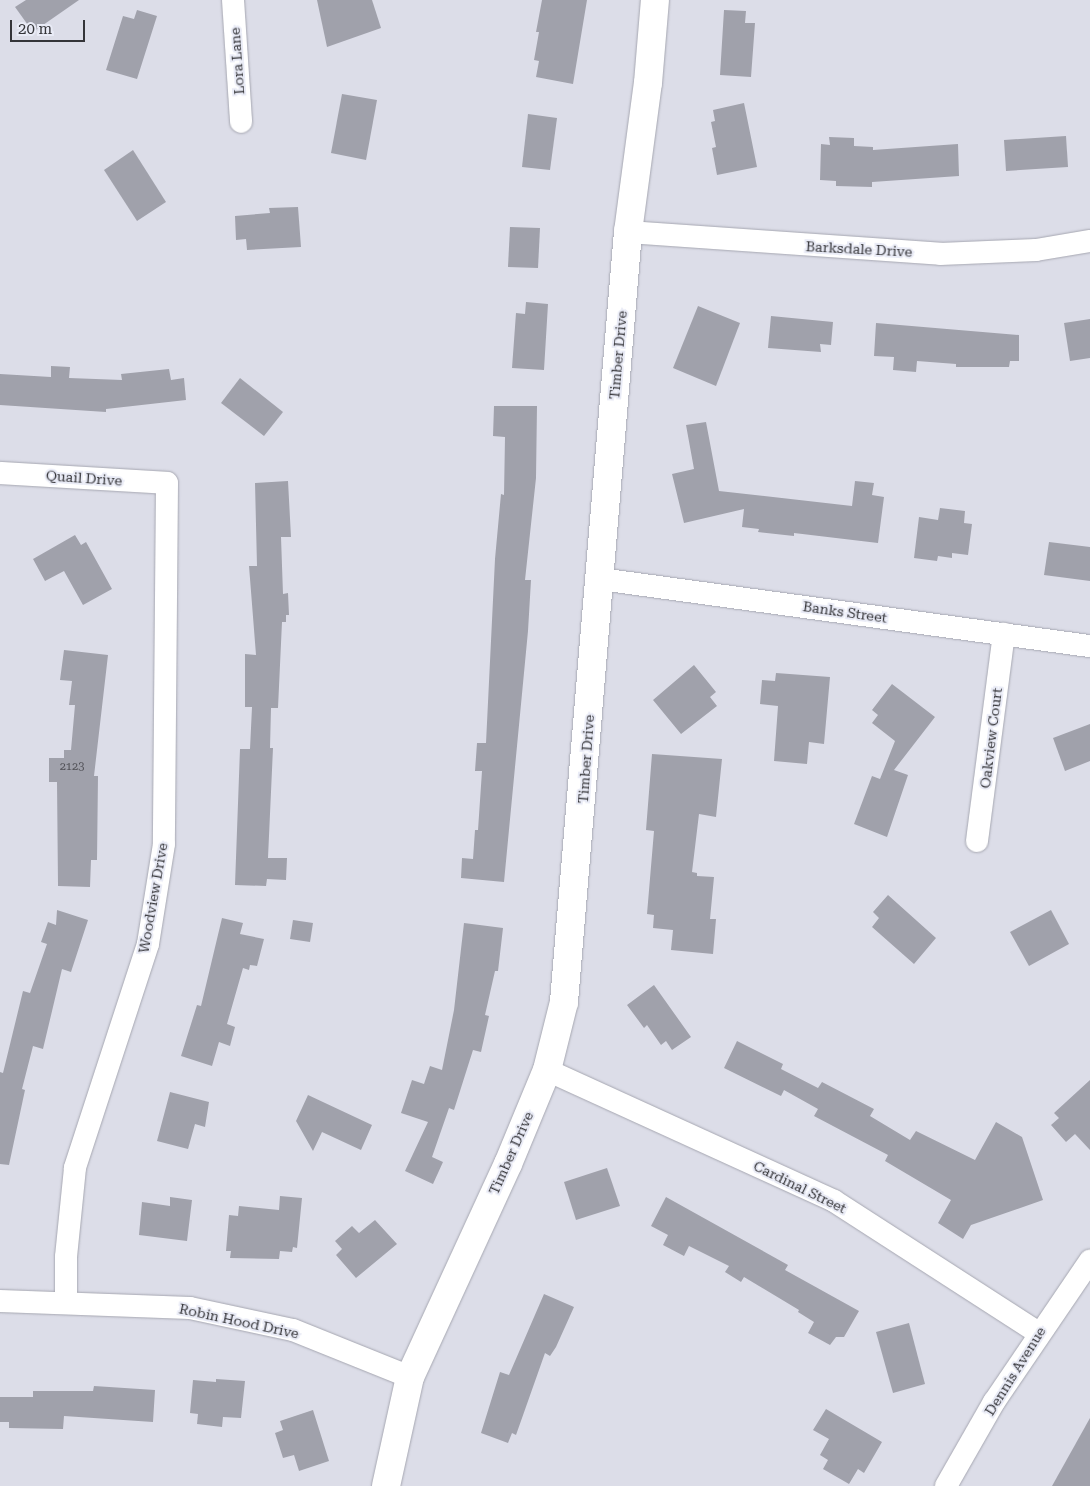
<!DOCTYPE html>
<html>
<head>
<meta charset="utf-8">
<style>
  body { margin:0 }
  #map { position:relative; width:1090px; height:1486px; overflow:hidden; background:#dcdde8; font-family:"Roboto Serif",serif }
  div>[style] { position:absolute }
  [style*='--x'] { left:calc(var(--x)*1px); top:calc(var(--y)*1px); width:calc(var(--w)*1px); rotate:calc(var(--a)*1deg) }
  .building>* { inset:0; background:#a0a1ab }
  .roads { filter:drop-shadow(0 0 1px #a6a7b1) drop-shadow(0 0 1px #a6a7b1) }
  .minor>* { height:22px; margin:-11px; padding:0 11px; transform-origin:11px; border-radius:11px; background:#fff }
  .tertiary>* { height:28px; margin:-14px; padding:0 14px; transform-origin:14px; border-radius:14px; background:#fff }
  span { translate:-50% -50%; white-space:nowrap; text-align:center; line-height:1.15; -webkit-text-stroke:4px #e9ebf6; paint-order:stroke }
  .number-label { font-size:11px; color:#4f4f55 }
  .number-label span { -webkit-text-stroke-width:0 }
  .street-label { font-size:14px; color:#343438 }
  .scale { position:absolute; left:10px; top:20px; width:75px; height:22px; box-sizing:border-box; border:2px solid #343438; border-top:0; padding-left:6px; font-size:15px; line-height:18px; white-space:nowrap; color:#343438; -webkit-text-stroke:4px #e9ebf6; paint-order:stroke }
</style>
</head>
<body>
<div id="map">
  <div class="building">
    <i style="clip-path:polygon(26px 0,79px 0,33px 32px,15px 7px)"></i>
    <i style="clip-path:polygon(317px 0,372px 0,381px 28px,327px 47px)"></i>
    <i style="clip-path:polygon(542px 0,587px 0,573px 84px,536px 77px,539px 61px,534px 60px,539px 32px,536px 32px)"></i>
    <i style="clip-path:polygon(137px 10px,157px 16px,137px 79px,106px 70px,123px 16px,134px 19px)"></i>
    <i style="clip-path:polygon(724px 10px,746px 11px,745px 23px,755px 23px,751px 77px,720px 75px)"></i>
    <i style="clip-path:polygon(342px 94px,377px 100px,366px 160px,331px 153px)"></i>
    <i style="clip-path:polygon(744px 103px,757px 167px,717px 175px,712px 148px,716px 147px,711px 122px,715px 121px,713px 110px)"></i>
    <i style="clip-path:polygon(528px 114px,557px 118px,550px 170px,522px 167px)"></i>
    <i style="clip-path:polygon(1066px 136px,1068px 167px,1006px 171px,1004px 140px)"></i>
    <i style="clip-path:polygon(829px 137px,854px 138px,854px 146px,873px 147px,873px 150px,958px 144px,959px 176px,872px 182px,872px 187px,836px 186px,836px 181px,820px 180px,821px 144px,830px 145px)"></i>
    <i style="clip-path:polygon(133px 150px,166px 202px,137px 221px,104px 170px)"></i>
    <i style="clip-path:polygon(298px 207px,301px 247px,247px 250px,246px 239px,236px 240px,235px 216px,270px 213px,269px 208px)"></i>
    <i style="clip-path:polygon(510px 227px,540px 228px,538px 268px,508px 267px)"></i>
    <i style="clip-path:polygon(526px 302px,548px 304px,544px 370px,512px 368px,516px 313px,525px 314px)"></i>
    <i style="clip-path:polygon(698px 306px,740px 323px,716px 386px,673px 368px)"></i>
    <i style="clip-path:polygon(771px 316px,833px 322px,831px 345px,820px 344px,821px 352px,768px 348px)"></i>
    <i style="clip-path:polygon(1090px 319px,1090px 358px,1070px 361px,1064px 323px)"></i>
    <i style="clip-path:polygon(876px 323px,1019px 335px,1019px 361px,1010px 361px,1009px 367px,956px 367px,956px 364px,917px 361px,916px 372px,893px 370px,894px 357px,874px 356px)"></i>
    <i style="clip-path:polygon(51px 366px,70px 367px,69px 378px,122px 380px,121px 374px,169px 369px,171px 380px,184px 378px,186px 400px,106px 409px,106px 412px,0 405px,0 374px,51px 377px)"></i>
    <i style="clip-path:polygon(240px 378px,283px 412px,264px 436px,221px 403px)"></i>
    <i style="clip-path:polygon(494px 406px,537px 406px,536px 478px,525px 580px,531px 580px,528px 631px,504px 882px,461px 878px,462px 858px,473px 859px,475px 830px,478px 830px,482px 771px,475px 771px,477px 743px,486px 743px,495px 559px,501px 494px,504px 495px,505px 437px,493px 436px)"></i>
    <i style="clip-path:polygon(706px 422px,719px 491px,852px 506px,855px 481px,874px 483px,872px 495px,884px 497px,878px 543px,794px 533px,794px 536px,758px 532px,759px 529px,742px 527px,744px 509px,684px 523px,672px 474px,694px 469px,686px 425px)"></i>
    <i style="clip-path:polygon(288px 481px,291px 537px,281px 537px,283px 594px,288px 593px,289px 615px,286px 615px,286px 622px,282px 622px,278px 708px,271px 708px,270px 748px,273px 748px,268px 858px,287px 858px,286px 880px,267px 879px,266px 886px,235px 885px,240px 749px,250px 749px,252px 707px,245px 707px,245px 654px,256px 655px,249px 566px,257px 566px,255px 483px)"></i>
    <i style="clip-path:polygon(940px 508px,965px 511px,964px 523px,972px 524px,968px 555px,952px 553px,952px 558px,938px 556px,937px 561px,914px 558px,919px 517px,938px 520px)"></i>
    <i style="clip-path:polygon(75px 535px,81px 545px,86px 542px,112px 589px,83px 605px,64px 571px,45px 581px,33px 559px)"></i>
    <i style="clip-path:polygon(1049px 542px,1090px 547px,1090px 581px,1044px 575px)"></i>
    <i style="clip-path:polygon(64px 650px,108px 655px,94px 776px,98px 776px,97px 860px,91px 860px,90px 887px,58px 886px,57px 782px,49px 782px,49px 758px,64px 758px,64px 750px,71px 750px,75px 705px,69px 705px,72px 681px,60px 680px)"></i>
    <i style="clip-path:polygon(694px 665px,716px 692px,710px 697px,717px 706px,681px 734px,653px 700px)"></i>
    <i style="clip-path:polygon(776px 673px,830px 677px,824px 744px,809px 742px,807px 764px,774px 761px,778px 706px,760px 704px,762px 680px,775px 681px)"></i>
    <i style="clip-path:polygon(892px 684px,935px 717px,894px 770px,908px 775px,887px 837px,854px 824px,872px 776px,880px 779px,895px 741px,872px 723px,878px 715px,872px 710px)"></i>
    <i style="clip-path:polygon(1090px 724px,1090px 761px,1065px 771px,1053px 738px)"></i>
    <i style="clip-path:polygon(652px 754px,722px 759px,716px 817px,699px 814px,692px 872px,697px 873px,697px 876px,714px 877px,710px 919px,716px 919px,713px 954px,671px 950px,673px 930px,653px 928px,654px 915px,647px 914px,654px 831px,646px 830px)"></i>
    <i style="clip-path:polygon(888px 895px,936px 938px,914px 964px,872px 927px,879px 918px,873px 912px)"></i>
    <i style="clip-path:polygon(57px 910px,88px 920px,71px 972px,62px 969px,43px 1049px,33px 1046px,22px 1089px,25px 1090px,9px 1165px,0 1164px,0 1072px,3px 1073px,23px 991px,30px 993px,47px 944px,41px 942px,48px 922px,56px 925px)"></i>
    <i style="clip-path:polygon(1051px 910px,1069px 944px,1029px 966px,1010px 932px)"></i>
    <i style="clip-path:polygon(222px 918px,243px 923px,240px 934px,264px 939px,257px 966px,250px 965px,249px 970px,243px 968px,227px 1024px,235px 1027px,230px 1046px,219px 1042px,212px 1066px,181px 1056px,197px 1005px,201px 1006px)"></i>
    <i style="clip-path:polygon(293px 920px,313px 923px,310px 942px,290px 939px)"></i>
    <i style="clip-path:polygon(464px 923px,503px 928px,498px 971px,495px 971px,485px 1015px,489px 1016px,481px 1052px,473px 1050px,454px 1110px,449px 1108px,432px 1157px,443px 1162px,433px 1184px,405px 1171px,428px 1122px,401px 1113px,412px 1080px,424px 1084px,430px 1066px,442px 1070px,454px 1010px)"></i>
    <i style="clip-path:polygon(654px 985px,691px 1037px,672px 1050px,666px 1041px,661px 1045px,647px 1025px,644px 1028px,627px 1005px)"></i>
    <i style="clip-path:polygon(737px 1041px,783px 1064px,781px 1069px,818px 1088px,822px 1082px,874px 1109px,870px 1116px,910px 1140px,916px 1131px,975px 1160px,996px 1122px,1022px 1137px,1043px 1200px,971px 1225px,963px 1239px,938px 1223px,951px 1200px,885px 1161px,888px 1155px,814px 1116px,818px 1109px,784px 1090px,781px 1096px,724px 1068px)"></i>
    <i style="clip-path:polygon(1090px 1080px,1090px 1150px,1075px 1134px,1066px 1142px,1051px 1125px,1059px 1118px,1054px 1113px)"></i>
    <i style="clip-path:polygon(170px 1092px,209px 1102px,205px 1127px,195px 1124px,188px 1149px,157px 1141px)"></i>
    <i style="clip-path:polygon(308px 1095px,372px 1125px,361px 1150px,322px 1132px,313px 1151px,296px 1121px)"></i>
    <i style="clip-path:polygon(607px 1168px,620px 1206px,576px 1220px,564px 1182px)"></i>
    <i style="clip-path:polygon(280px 1196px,302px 1198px,297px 1248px,293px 1247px,292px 1252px,280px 1251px,279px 1259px,230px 1258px,231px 1251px,226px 1251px,229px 1215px,238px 1216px,239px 1206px,279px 1210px)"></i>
    <i style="clip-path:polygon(170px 1197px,192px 1200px,187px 1241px,139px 1235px,142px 1202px,170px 1206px)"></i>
    <i style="clip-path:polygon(666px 1197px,788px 1265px,785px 1270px,859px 1311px,844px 1337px,836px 1337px,830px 1345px,808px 1333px,814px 1322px,798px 1312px,799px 1310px,744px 1277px,741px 1282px,725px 1272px,729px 1266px,689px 1246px,684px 1256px,663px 1245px,668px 1235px,651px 1226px)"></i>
    <i style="clip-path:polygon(375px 1220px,397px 1244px,356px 1278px,336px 1255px,342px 1249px,335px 1241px,352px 1226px,359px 1233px)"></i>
    <i style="clip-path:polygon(544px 1294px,574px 1307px,556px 1347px,550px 1356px,545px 1353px,516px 1435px,512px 1433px,508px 1443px,481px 1433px,500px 1372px,509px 1375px)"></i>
    <i style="clip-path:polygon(909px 1323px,925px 1384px,893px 1393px,876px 1332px)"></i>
    <i style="clip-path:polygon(216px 1379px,245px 1381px,241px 1418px,223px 1417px,222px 1427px,197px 1424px,198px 1414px,190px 1413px,193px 1380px,216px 1382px)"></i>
    <i style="clip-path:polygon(94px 1386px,155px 1390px,153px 1422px,64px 1416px,63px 1429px,9px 1428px,9px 1422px,0 1422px,0 1397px,33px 1397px,33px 1391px,93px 1391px)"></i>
    <i style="clip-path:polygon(826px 1409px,882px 1442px,864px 1473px,858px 1469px,849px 1484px,823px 1469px,828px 1460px,820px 1455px,829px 1439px,813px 1430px)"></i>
    <i style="clip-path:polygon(313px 1410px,329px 1461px,299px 1471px,294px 1455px,283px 1458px,275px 1433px,283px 1430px,280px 1421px)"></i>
    <i style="clip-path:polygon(1090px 1418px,1090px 1486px,1052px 1486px)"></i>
  </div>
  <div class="roads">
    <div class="minor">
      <i style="--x:233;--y:0;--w:122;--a:86.2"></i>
      <i style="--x:628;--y:232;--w:313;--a:4"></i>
      <i style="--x:940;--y:254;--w:96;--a:-2.4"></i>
      <i style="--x:1036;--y:250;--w:55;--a:-9.5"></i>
      <i style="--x:0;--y:473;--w:167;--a:3.4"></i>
      <i style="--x:167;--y:483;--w:361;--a:90.5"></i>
      <i style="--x:164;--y:844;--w:101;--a:99.1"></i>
      <i style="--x:148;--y:944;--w:236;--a:108.1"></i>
      <i style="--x:75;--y:1168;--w:89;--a:95.8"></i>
      <i style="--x:66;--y:1257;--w:45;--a:90"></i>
      <i style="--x:600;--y:579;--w:495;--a:7.8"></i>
      <i style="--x:977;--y:841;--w:209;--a:-82.6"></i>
      <i style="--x:547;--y:1070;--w:315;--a:24.5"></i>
      <i style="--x:834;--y:1201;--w:244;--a:32.8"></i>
      <i style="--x:0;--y:1301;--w:190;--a:2.1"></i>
      <i style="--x:190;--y:1308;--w:105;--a:12.1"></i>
      <i style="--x:293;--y:1330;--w:126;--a:21.9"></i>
      <i style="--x:946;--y:1486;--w:97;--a:-60.3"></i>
      <i style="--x:994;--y:1402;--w:171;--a:-55.8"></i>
    </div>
    <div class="tertiary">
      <i style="--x:386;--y:1486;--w:112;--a:-77.6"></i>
      <i style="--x:410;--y:1377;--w:234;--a:-65.3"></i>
      <i style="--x:508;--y:1164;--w:102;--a:-67.5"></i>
      <i style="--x:547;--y:1070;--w:70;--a:-76"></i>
      <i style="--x:564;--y:1002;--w:773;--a:-85.25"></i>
      <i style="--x:628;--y:232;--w:150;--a:-82.4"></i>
      <i style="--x:648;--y:83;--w:83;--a:-85.2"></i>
    </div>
  </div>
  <div class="number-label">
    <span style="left:72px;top:767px">2123</span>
  </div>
  <div class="street-label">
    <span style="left:237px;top:61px;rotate:-94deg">Lora Lane</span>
    <span style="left:859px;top:249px;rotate:3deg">Barksdale Drive</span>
    <span style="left:618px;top:355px;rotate:-85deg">Timber Drive</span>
    <span style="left:84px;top:478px;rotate:4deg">Quail Drive</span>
    <span style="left:845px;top:612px;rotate:8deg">Banks Street</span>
    <span style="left:991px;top:738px;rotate:-83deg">Oakview Court</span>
    <span style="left:586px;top:759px;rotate:-86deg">Timber Drive</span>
    <span style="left:153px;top:898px;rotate:-80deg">Woodview Drive</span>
    <span style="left:511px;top:1153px;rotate:-66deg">Timber Drive</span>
    <span style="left:800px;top:1187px;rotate:26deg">Cardinal Street</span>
    <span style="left:239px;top:1321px;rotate:12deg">Robin Hood Drive</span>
    <span style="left:1015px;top:1371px;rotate:-58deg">Dennis Avenue</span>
  </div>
  <div class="scale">20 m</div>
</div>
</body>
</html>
